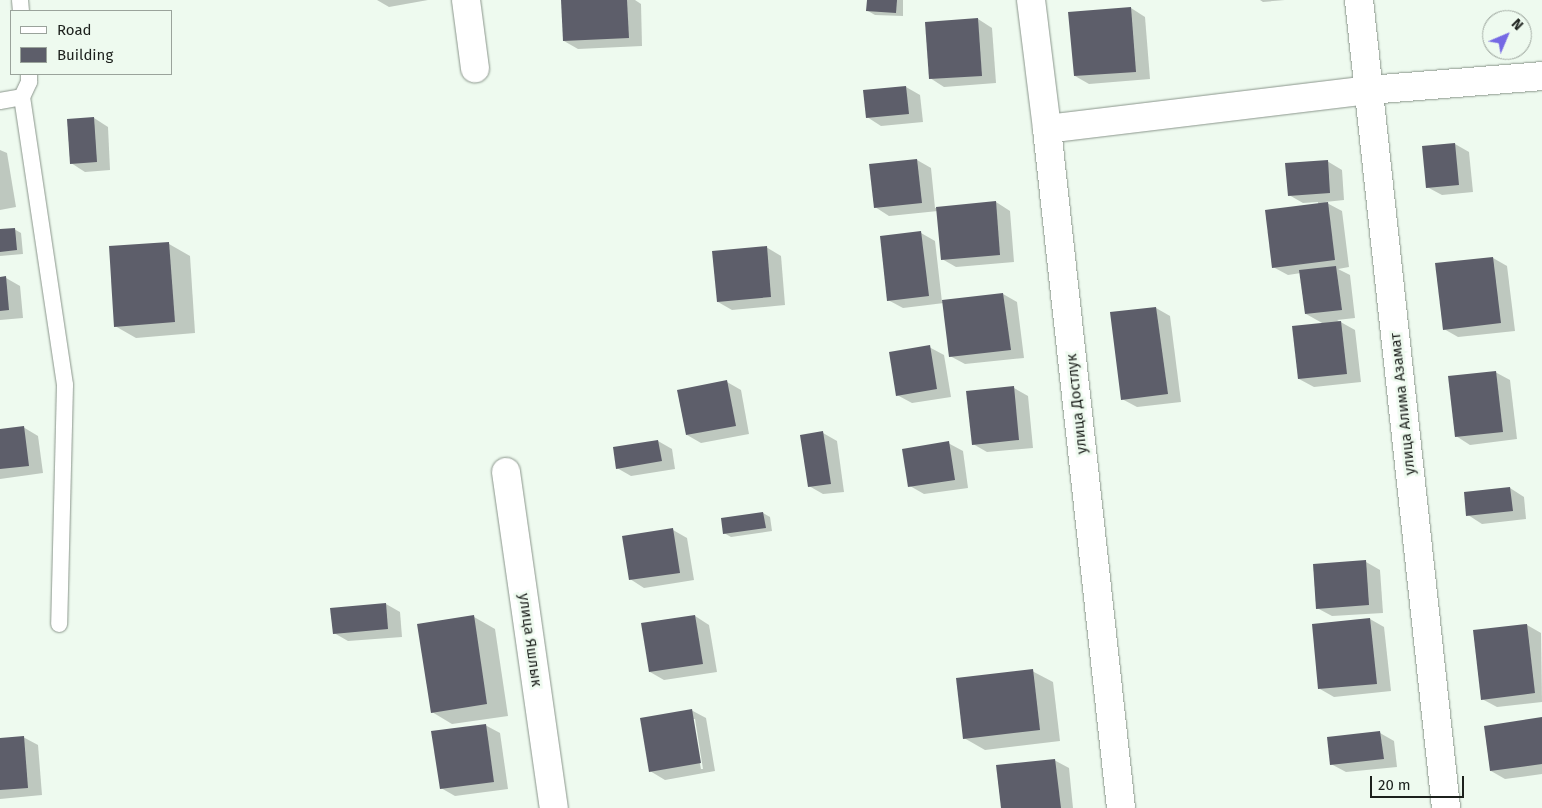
<!DOCTYPE html>
<html>
<head>
<meta charset="utf-8">
<style>
  body { margin:0 }
  #map { position:relative; width:1542px; height:808px; overflow:hidden; background:#eefaef; font-family:"Fira Sans",sans-serif }
  div>[style] { position:absolute }
  [style*='--x'] { left:calc(var(--x)*1px); top:calc(var(--y)*1px); width:calc(var(--w)*1px); rotate:calc(var(--a)*1deg) }
  .shadow>* { inset:0; background:#0003 }
  .building>* { inset:0; background:#5d5e6a }
  .roads { filter:drop-shadow(0 0 1px #8a958b) drop-shadow(0 0 1px #8a958b) }
  .lane>* { height:16px; margin:-8px; padding:0 8px; transform-origin:8px; border-radius:8px; background:#fff }
  .street>* { height:28px; margin:-14px; padding:0 14px; transform-origin:14px; border-radius:14px; background:#fff }
  span { translate:-50% -50%; white-space:nowrap; text-align:center; line-height:1.15; -webkit-text-stroke:5px #eefaef; paint-order:stroke }
  .street-label { font-size:15px; color:#1c201c }
  .legend { position:absolute; left:10px; top:10px; width:162px; height:65px; box-sizing:border-box; background:#eefaef; border:1px solid #9aa39b; margin:0; padding:6px 9px; list-style:none; font-size:15px; color:#1c201c }
  .legend li { display:flex; align-items:center; gap:10px; height:25px }
  .legend b { width:25px; border:1px solid #9aa39b }
  .north { position:absolute; left:1482px; top:10px; width:50px; height:50px; box-sizing:border-box; background:#eefaef; border:1px solid #9aa39b; border-radius:50%; rotate:45deg; font-size:14px; font-weight:700; line-height:20px; text-align:center; color:#1c201c }
  .north::after { content:''; display:block; margin:auto; width:18px; height:22px; background:#7569e4; clip-path:polygon(50% 0,100% 100%,50% 72%,0 100%) }
  .scale { position:absolute; left:1370px; top:776px; width:94px; height:22px; box-sizing:border-box; border:2px solid #1c201c; border-top:0; padding-left:6px; font-size:15px; line-height:18px; white-space:nowrap; color:#1c201c; -webkit-text-stroke:4px #eefaef; paint-order:stroke }
</style>
</head>
<body>
<div id="map">
  <div class="shadow">
    <i style="clip-path:polygon(377px 0,428px 0,389px 7px)"></i>
    <i style="clip-path:polygon(562px 0,635px 0,641px 4px,642px 46px,578px 49px,564px 41px)"></i>
    <i style="clip-path:polygon(868px 0,903px 0,903px 16px,875px 15px,868px 11px)"></i>
    <i style="clip-path:polygon(1260px 0,1285px 0,1263px 2px)"></i>
    <i style="clip-path:polygon(1131px 8px,1145px 17px,1150px 79px,1089px 84px,1075px 76px)"></i>
    <i style="clip-path:polygon(978px 19px,992px 28px,996px 83px,944px 87px,930px 78px)"></i>
    <i style="clip-path:polygon(906px 87px,920px 95px,923px 122px,881px 126px,867px 117px)"></i>
    <i style="clip-path:polygon(94px 118px,108px 127px,110px 170px,85px 172px,71px 163px)"></i>
    <i style="clip-path:polygon(1455px 144px,1469px 152px,1473px 192px,1442px 195px,1427px 187px,1424px 147px)"></i>
    <i style="clip-path:polygon(0 150px,7px 153px,16px 207px,0 210px)"></i>
    <i style="clip-path:polygon(917px 160px,931px 168px,935px 208px,996px 202px,1010px 211px,1014px 262px,956px 267px,942px 259px,938px 211px,889px 216px,875px 207px)"></i>
    <i style="clip-path:polygon(1327px 161px,1342px 170px,1344px 200px,1325px 202px,1342px 211px,1349px 267px,1338px 269px,1350px 275px,1355px 318px,1337px 320px,1355px 330px,1361px 382px,1314px 387px,1299px 379px,1324px 324px,1306px 314px,1301px 273px,1288px 275px,1273px 267px,1318px 204px,1318px 202px,1303px 203px,1289px 195px)"></i>
    <i style="clip-path:polygon(14px 229px,21px 233px,23px 254px,0 256px,0 230px)"></i>
    <i style="clip-path:polygon(921px 233px,935px 241px,942px 302px,1003px 294px,1017px 302px,1024px 358px,965px 364px,950px 356px,944px 303px,903px 308px,888px 300px)"></i>
    <i style="clip-path:polygon(169px 244px,190px 256px,195px 333px,136px 338px,115px 326px)"></i>
    <i style="clip-path:polygon(766px 247px,781px 256px,785px 305px,732px 310px,718px 302px)"></i>
    <i style="clip-path:polygon(1493px 258px,1507px 266px,1515px 331px,1458px 337px,1444px 329px)"></i>
    <i style="clip-path:polygon(0 278px,6px 278px,20px 286px,23px 318px,0 320px)"></i>
    <i style="clip-path:polygon(1156px 308px,1170px 316px,1181px 402px,1137px 407px,1122px 399px,1112px 313px)"></i>
    <i style="clip-path:polygon(929px 347px,944px 355px,951px 397px,912px 403px,897px 395px)"></i>
    <i style="clip-path:polygon(1495px 372px,1510px 380px,1517px 439px,1470px 445px,1456px 436px)"></i>
    <i style="clip-path:polygon(727px 382px,741px 390px,749px 434px,701px 443px,687px 435px)"></i>
    <i style="clip-path:polygon(1014px 388px,1028px 396px,1033px 448px,987px 452px,973px 444px)"></i>
    <i style="clip-path:polygon(23px 427px,38px 436px,43px 473px,0 479px,0 430px)"></i>
    <i style="clip-path:polygon(823px 433px,837px 441px,844px 492px,823px 494px,809px 486px)"></i>
    <i style="clip-path:polygon(658px 441px,672px 449px,675px 469px,631px 476px,617px 468px)"></i>
    <i style="clip-path:polygon(948px 443px,963px 451px,968px 488px,924px 494px,910px 486px)"></i>
    <i style="clip-path:polygon(1510px 488px,1524px 497px,1526px 519px,1482px 524px,1468px 515px)"></i>
    <i style="clip-path:polygon(763px 513px,770px 517px,772px 531px,731px 537px,724px 533px)"></i>
    <i style="clip-path:polygon(673px 530px,687px 538px,694px 580px,644px 588px,630px 579px)"></i>
    <i style="clip-path:polygon(1366px 562px,1380px 570px,1383px 613px,1332px 616px,1317px 608px)"></i>
    <i style="clip-path:polygon(386px 604px,400px 612px,402px 637px,348px 641px,334px 633px)"></i>
    <i style="clip-path:polygon(695px 616px,709px 625px,717px 672px,664px 680px,650px 672px)"></i>
    <i style="clip-path:polygon(474px 617px,495px 629px,508px 716px,452px 724px,432px 712px)"></i>
    <i style="clip-path:polygon(1370px 619px,1384px 627px,1391px 691px,1334px 697px,1320px 689px)"></i>
    <i style="clip-path:polygon(1527px 625px,1541px 633px,1542px 702px,1497px 707px,1482px 699px)"></i>
    <i style="clip-path:polygon(1032px 671px,1053px 682px,1060px 741px,985px 750px,964px 738px)"></i>
    <i style="clip-path:polygon(evenodd,691px 710px,706px 718px,715px 771px,665px 780px,650px 771px,691px 710px,692px 719px,695px 719px,703px 769px,701px 769px,692px 719px)"></i>
    <i style="clip-path:polygon(1542px 718px,1542px 774px,1505px 779px,1491px 771px)"></i>
    <i style="clip-path:polygon(485px 725px,500px 733px,508px 789px,455px 796px,441px 788px)"></i>
    <i style="clip-path:polygon(1380px 733px,1394px 741px,1397px 767px,1346px 772px,1331px 764px)"></i>
    <i style="clip-path:polygon(23px 737px,38px 745px,42px 795px,0 799px,0 739px)"></i>
    <i style="clip-path:polygon(1054px 760px,1069px 768px,1073px 808px,1002px 808px)"></i>
  </div>
  <div class="building">
    <i style="clip-path:polygon(561px 0,627px 0,629px 38px,563px 41px)"></i>
    <i style="clip-path:polygon(867px 0,897px 0,896px 13px,866px 11px)"></i>
    <i style="clip-path:polygon(1131px 7px,1136px 72px,1074px 76px,1068px 12px)"></i>
    <i style="clip-path:polygon(978px 18px,982px 76px,929px 79px,925px 22px)"></i>
    <i style="clip-path:polygon(906px 86px,909px 114px,866px 118px,863px 90px)"></i>
    <i style="clip-path:polygon(94px 117px,97px 162px,70px 164px,67px 119px)"></i>
    <i style="clip-path:polygon(1455px 143px,1459px 185px,1426px 188px,1422px 146px)"></i>
    <i style="clip-path:polygon(917px 159px,922px 203px,874px 208px,869px 164px)"></i>
    <i style="clip-path:polygon(1328px 160px,1330px 193px,1288px 196px,1285px 163px)"></i>
    <i style="clip-path:polygon(996px 201px,1000px 255px,941px 260px,936px 207px)"></i>
    <i style="clip-path:polygon(1328px 202px,1335px 260px,1272px 268px,1265px 210px)"></i>
    <i style="clip-path:polygon(15px 228px,17px 250px,0 252px,0 229px)"></i>
    <i style="clip-path:polygon(921px 231px,929px 296px,887px 301px,880px 236px)"></i>
    <i style="clip-path:polygon(169px 242px,175px 322px,114px 327px,109px 246px)"></i>
    <i style="clip-path:polygon(767px 246px,771px 297px,717px 302px,712px 251px)"></i>
    <i style="clip-path:polygon(1493px 257px,1501px 323px,1443px 330px,1435px 263px)"></i>
    <i style="clip-path:polygon(1336px 266px,1342px 310px,1305px 314px,1299px 270px)"></i>
    <i style="clip-path:polygon(6px 276px,9px 310px,0 311px,0 277px)"></i>
    <i style="clip-path:polygon(1003px 293px,1011px 350px,949px 357px,942px 300px)"></i>
    <i style="clip-path:polygon(1156px 307px,1168px 394px,1121px 400px,1110px 312px)"></i>
    <i style="clip-path:polygon(1341px 321px,1347px 374px,1298px 379px,1292px 326px)"></i>
    <i style="clip-path:polygon(930px 345px,937px 389px,896px 396px,889px 352px)"></i>
    <i style="clip-path:polygon(1496px 371px,1503px 432px,1455px 437px,1448px 376px)"></i>
    <i style="clip-path:polygon(727px 380px,736px 426px,686px 435px,677px 390px)"></i>
    <i style="clip-path:polygon(1014px 386px,1019px 440px,972px 445px,966px 391px)"></i>
    <i style="clip-path:polygon(24px 426px,29px 466px,0 469px,0 429px)"></i>
    <i style="clip-path:polygon(823px 431px,831px 484px,808px 487px,800px 435px)"></i>
    <i style="clip-path:polygon(658px 440px,662px 461px,616px 469px,613px 447px)"></i>
    <i style="clip-path:polygon(949px 441px,955px 480px,908px 487px,902px 449px)"></i>
    <i style="clip-path:polygon(1510px 487px,1513px 511px,1466px 516px,1464px 492px)"></i>
    <i style="clip-path:polygon(763px 512px,766px 528px,723px 534px,721px 518px)"></i>
    <i style="clip-path:polygon(673px 528px,680px 573px,629px 580px,622px 536px)"></i>
    <i style="clip-path:polygon(1366px 560px,1369px 605px,1316px 609px,1313px 564px)"></i>
    <i style="clip-path:polygon(386px 603px,388px 629px,333px 634px,330px 608px)"></i>
    <i style="clip-path:polygon(474px 615px,487px 704px,431px 713px,417px 624px)"></i>
    <i style="clip-path:polygon(695px 615px,703px 664px,649px 672px,641px 623px)"></i>
    <i style="clip-path:polygon(1370px 618px,1377px 684px,1318px 689px,1312px 624px)"></i>
    <i style="clip-path:polygon(1527px 624px,1535px 693px,1481px 700px,1473px 630px)"></i>
    <i style="clip-path:polygon(1033px 669px,1040px 730px,963px 739px,956px 678px)"></i>
    <i style="clip-path:polygon(692px 709px,701px 763px,649px 772px,640px 718px)"></i>
    <i style="clip-path:polygon(1542px 717px,1542px 764px,1490px 771px,1484px 726px)"></i>
    <i style="clip-path:polygon(486px 724px,494px 782px,440px 789px,431px 731px)"></i>
    <i style="clip-path:polygon(1380px 731px,1384px 759px,1330px 765px,1327px 737px)"></i>
    <i style="clip-path:polygon(24px 736px,28px 788px,0 790px,0 738px)"></i>
    <i style="clip-path:polygon(1055px 759px,1061px 808px,1001px 808px,996px 765px)"></i>
  </div>
  <div class="roads">
    <div class="lane">
      <i style="--x:20;--y:0;--w:11;--a:85"></i>
      <i style="--x:22;--y:97;--w:291;--a:81.5"></i>
      <i style="--x:65;--y:385;--w:239;--a:91.4"></i>
      <i style="--x:0;--y:101;--w:22;--a:-10"></i>
      <i style="--x:22;--y:97;--w:17;--a:-65"></i>
      <i style="--x:29;--y:82;--w:8;--a:-90"></i>
    </div>
    <div class="street">
      <i style="--x:466;--y:0;--w:69;--a:82.5"></i>
      <i style="--x:1031;--y:0;--w:130;--a:82.9"></i>
      <i style="--x:1047;--y:129;--w:683;--a:83.78"></i>
      <i style="--x:1359;--y:0;--w:813;--a:83.85"></i>
      <i style="--x:1047;--y:129;--w:324;--a:-6.9"></i>
      <i style="--x:1369;--y:90;--w:174;--a:-4.6"></i>
      <i style="--x:506;--y:472;--w:339;--a:81.9"></i>
    </div>
  </div>
  <div class="street-label">
    <span style="left:1077px;top:404px;rotate:-96deg">улица Достлук</span>
    <span style="left:1403px;top:404px;rotate:-96deg">улица Алима Азамат</span>
    <span style="left:530px;top:640px;rotate:82deg">улица Яшлык</span>
  </div>
  <ul class="legend">
  <li><b style="height:6px;background:#fff"></b>Road</li>
  <li><b style="height:14px;background:#5d5e6a"></b>Building</li>
  </ul>
  <div class="north">N</div>
  <div class="scale">20 m</div>
</div>
</body>
</html>
